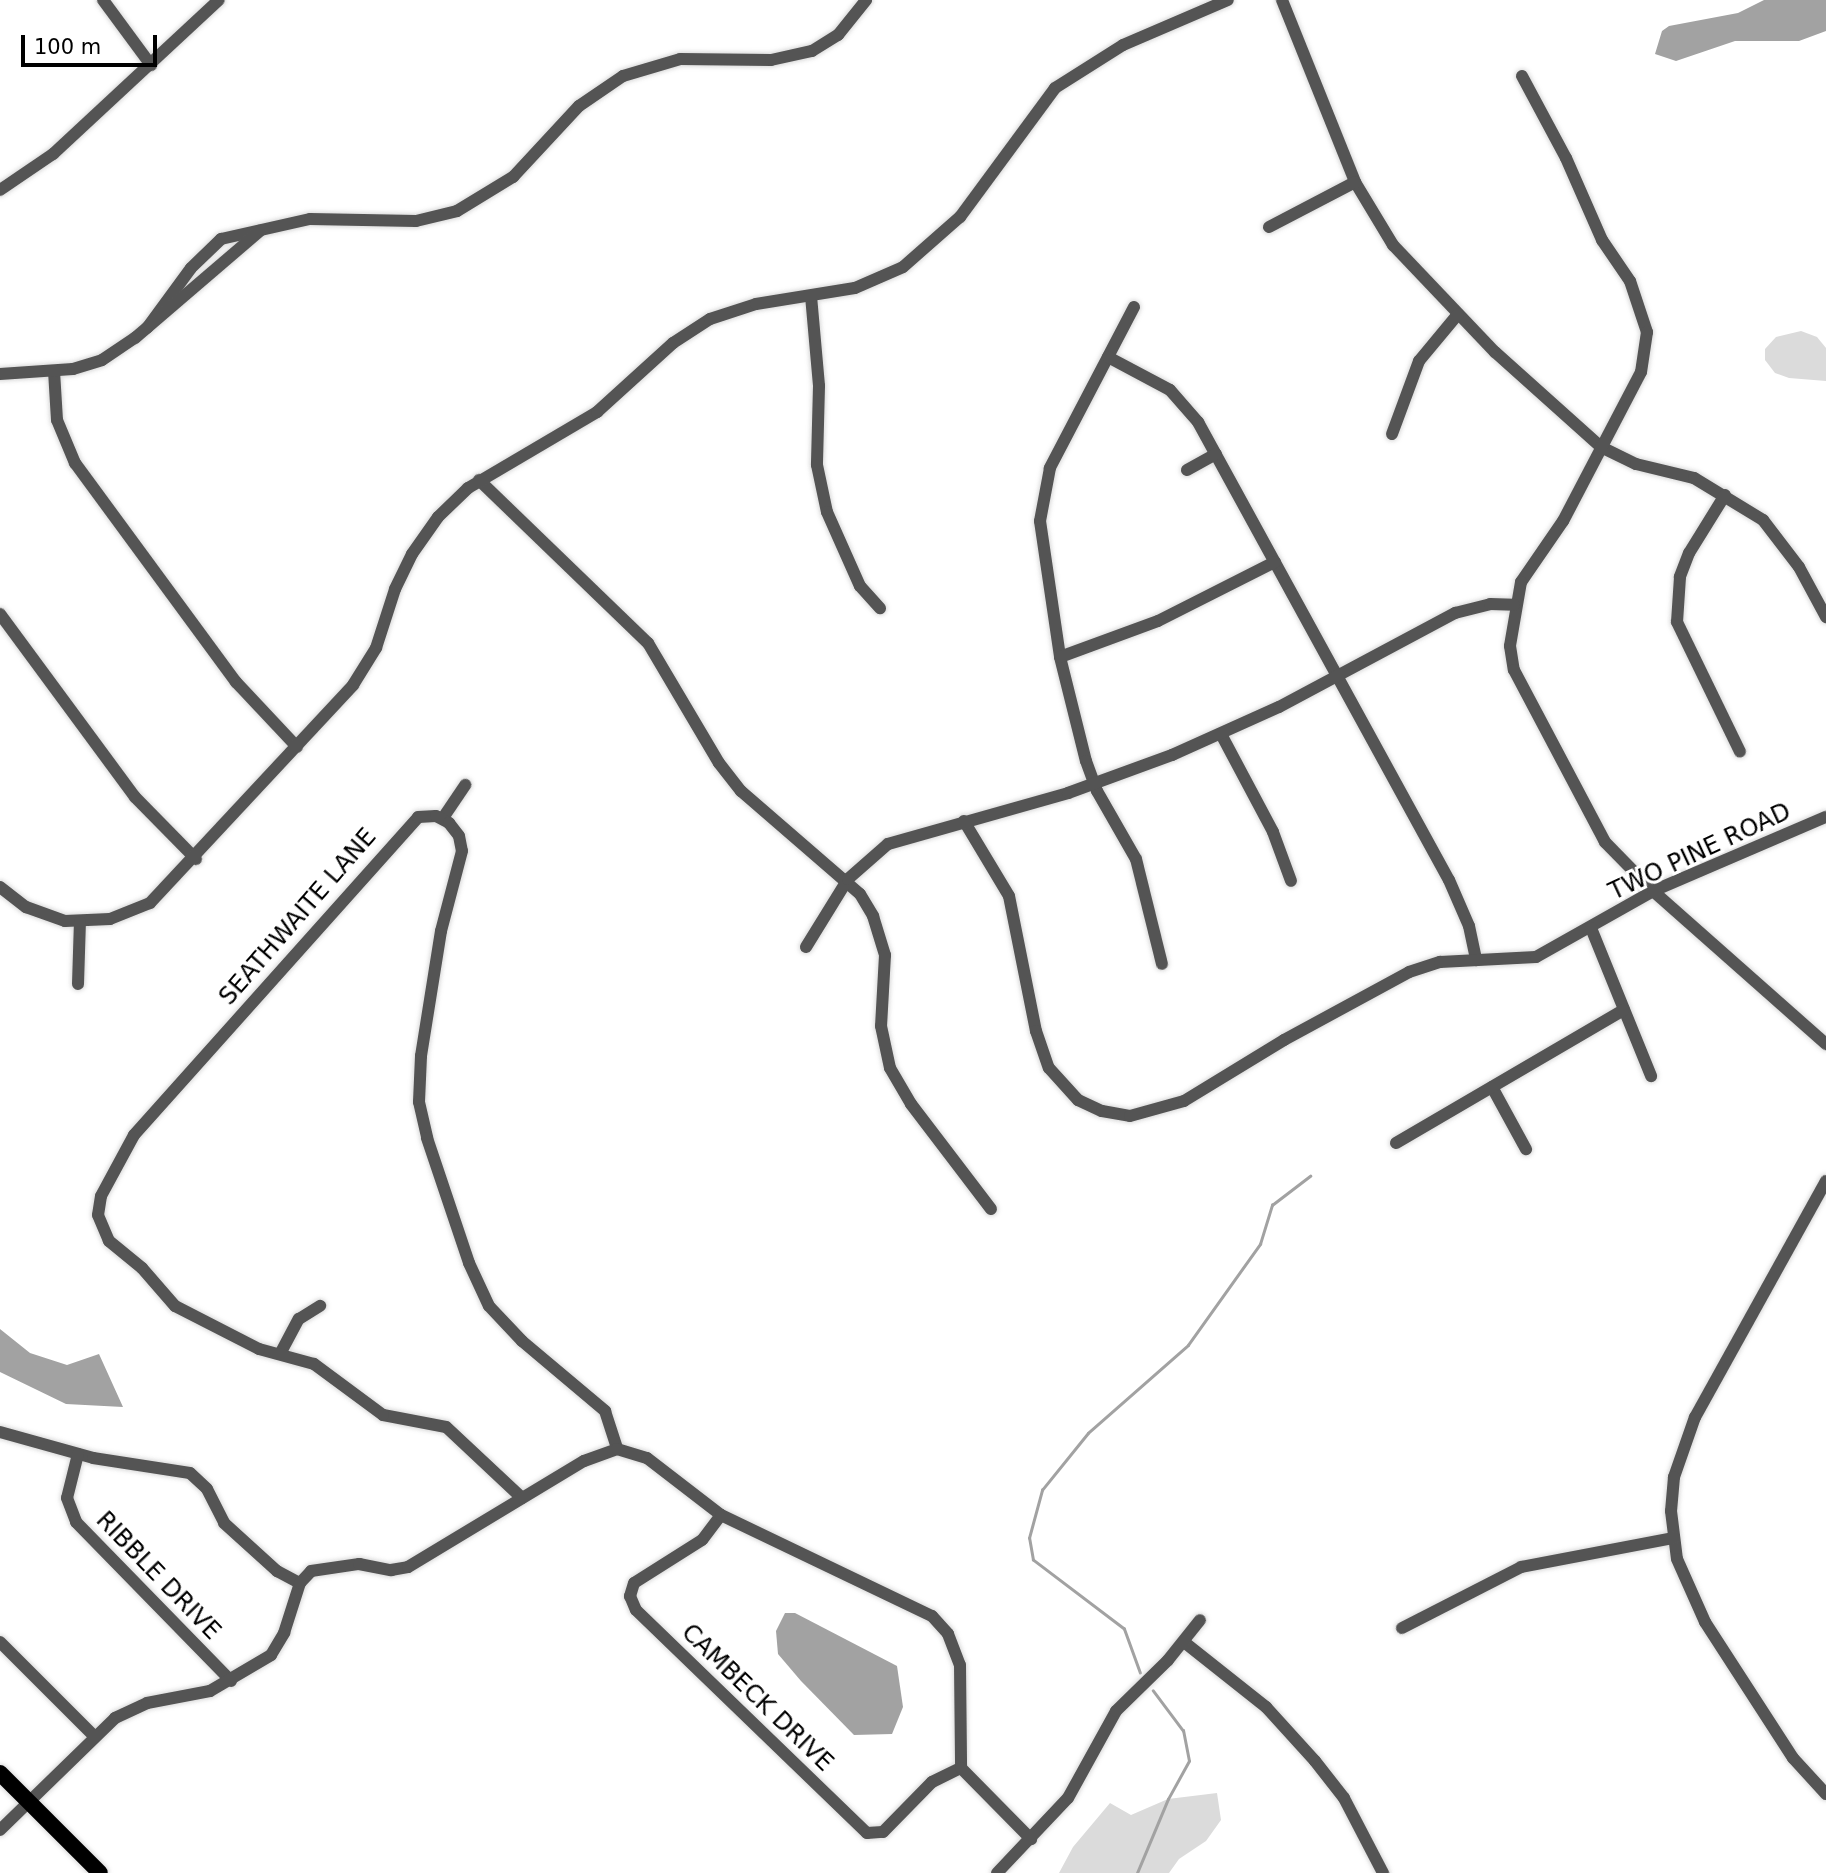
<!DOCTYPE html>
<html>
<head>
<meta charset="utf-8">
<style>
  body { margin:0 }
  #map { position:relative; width:1826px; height:1873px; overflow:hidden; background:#fff; font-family:"DejaVu Sans",sans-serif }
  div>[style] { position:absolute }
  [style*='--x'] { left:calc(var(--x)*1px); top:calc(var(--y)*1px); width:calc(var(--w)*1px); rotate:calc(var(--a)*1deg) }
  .green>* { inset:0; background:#dbdbdb }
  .water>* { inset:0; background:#a2a2a2 }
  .stream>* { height:2.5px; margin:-1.25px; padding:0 1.25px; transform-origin:1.25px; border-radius:1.25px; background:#a2a2a2 }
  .roads { filter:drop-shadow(0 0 2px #dbdbdb) drop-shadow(0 0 2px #dbdbdb) }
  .minor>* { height:12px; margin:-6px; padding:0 6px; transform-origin:6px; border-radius:6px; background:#545454 }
  .major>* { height:16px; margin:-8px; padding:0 8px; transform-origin:8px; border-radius:8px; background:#000 }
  span { translate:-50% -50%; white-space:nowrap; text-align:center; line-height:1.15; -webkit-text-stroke:6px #fff; paint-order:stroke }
  .street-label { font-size:24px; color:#000 }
  .scale { position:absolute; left:21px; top:35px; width:136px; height:32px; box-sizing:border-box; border:4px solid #000; border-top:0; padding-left:9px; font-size:21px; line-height:24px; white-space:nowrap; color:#000; -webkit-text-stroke:5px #fff; paint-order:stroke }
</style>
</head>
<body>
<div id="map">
  <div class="green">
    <i style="clip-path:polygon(1801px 331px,1817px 337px,1826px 348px,1826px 381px,1789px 378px,1775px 373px,1765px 360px,1765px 349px,1776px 337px)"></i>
    <i style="clip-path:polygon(1217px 1793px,1221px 1820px,1206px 1841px,1179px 1859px,1169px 1873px,1059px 1873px,1073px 1847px,1110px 1803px,1131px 1815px,1168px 1799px)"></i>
  </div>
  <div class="water">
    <i style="clip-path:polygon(1764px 0,1826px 0,1826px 31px,1799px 41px,1735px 41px,1676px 61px,1655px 54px,1662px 31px,1669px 26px,1738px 13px)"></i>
    <i style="clip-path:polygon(0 1329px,30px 1353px,67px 1365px,99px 1354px,123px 1407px,66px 1404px,0 1372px)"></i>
    <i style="clip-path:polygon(785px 1613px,795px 1613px,897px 1666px,903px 1707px,892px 1734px,854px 1735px,801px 1681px,778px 1654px,776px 1631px)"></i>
  </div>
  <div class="stream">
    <i style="--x:1140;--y:1673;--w:47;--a:-110"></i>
    <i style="--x:1124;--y:1629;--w:114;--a:-142.8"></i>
    <i style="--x:1033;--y:1560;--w:22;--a:-100"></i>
    <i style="--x:1029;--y:1538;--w:50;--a:-74.8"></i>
    <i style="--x:1042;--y:1490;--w:73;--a:-51.1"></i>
    <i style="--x:1088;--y:1433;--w:133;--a:-41.3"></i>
    <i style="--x:1188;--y:1345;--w:124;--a:-54.5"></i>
    <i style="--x:1260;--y:1244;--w:41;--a:-72.9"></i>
    <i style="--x:1272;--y:1205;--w:48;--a:-37.3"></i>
    <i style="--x:1137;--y:1873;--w:80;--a:-67.3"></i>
    <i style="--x:1168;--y:1799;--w:43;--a:-61.1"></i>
    <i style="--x:1189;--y:1761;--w:31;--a:-101"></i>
    <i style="--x:1183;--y:1731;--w:50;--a:-126.9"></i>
  </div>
  <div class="roads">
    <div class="minor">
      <i style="--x:103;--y:0;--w:81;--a:53.6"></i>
      <i style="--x:1282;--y:0;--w:196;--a:68.1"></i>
      <i style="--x:1355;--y:182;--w:74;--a:58.9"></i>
      <i style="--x:1393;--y:245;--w:148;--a:46.4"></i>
      <i style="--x:1495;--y:352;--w:142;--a:41.9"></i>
      <i style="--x:1601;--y:447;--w:39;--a:26"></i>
      <i style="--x:1636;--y:464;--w:60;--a:13.6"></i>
      <i style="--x:1694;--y:478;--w:81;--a:31.3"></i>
      <i style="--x:1763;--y:520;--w:59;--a:52.5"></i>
      <i style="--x:1799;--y:567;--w:57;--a:61.6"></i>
      <i style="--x:1522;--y:76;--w:93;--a:61.8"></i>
      <i style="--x:1566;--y:158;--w:90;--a:66.3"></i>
      <i style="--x:1602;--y:240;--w:50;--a:55.7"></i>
      <i style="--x:1630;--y:281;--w:54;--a:71.6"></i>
      <i style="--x:1647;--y:332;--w:40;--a:98.5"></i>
      <i style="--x:1641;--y:372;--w:168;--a:117.6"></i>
      <i style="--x:1563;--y:521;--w:74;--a:124.5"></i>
      <i style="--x:1521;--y:582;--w:65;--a:99.8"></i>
      <i style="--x:1510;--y:646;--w:24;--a:81"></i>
      <i style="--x:1514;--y:670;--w:195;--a:62.1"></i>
      <i style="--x:1605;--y:842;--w:69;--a:45.6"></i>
      <i style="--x:1653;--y:891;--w:231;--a:41.5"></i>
      <i style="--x:0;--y:190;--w:64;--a:-34.2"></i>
      <i style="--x:53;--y:154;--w:226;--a:-42.9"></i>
      <i style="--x:1269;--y:227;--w:97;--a:-27.6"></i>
      <i style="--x:811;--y:296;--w:90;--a:84.9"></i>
      <i style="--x:819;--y:386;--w:79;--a:91.5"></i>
      <i style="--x:817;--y:465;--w:48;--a:78"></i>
      <i style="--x:827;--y:512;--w:81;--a:66"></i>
      <i style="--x:860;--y:586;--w:30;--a:48"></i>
      <i style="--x:1134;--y:307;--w:182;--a:117.6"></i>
      <i style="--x:1050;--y:468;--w:54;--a:100.7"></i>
      <i style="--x:1040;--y:521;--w:137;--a:81.6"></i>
      <i style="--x:1060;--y:657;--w:107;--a:76"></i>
      <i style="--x:1086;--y:761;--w:32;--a:70"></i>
      <i style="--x:1097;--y:791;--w:78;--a:60.2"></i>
      <i style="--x:1136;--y:859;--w:108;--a:76.1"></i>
      <i style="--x:147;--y:328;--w:74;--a:-53.7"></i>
      <i style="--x:191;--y:268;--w:42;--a:-44"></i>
      <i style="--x:221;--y:239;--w:91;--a:-12.7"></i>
      <i style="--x:310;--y:219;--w:106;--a:1.1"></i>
      <i style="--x:416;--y:221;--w:42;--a:-13.7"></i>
      <i style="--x:457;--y:211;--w:66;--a:-31.3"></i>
      <i style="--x:513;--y:177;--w:97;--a:-47.1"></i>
      <i style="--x:579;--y:106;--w:53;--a:-34.3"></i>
      <i style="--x:623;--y:76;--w:59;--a:-16.6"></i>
      <i style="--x:680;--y:59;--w:91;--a:0.6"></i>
      <i style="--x:771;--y:60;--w:42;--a:-12.4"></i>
      <i style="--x:812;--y:51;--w:31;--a:-32"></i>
      <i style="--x:838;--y:35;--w:45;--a:-51.3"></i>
      <i style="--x:1108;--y:357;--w:70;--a:28"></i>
      <i style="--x:1170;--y:390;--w:43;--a:48.8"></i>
      <i style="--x:1198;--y:422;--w:522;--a:61.28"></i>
      <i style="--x:1449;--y:880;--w:50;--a:66.5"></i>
      <i style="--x:1469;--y:926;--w:35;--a:78"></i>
      <i style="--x:54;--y:371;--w:49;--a:86.5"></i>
      <i style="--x:57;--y:420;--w:47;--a:67.3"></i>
      <i style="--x:75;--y:463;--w:272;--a:53.7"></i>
      <i style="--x:236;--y:682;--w:89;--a:46.8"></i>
      <i style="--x:0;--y:374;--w:73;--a:-3.9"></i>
      <i style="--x:73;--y:369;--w:30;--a:-17"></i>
      <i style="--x:102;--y:360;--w:40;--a:-34"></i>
      <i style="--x:135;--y:338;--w:165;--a:-40.6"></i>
      <i style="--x:1392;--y:434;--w:78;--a:-69.7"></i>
      <i style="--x:1419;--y:361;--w:61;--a:-50.3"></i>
      <i style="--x:1187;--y:470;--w:33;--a:-29"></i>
      <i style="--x:479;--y:480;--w:235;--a:44"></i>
      <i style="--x:648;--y:643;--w:139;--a:59.4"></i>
      <i style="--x:719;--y:763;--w:36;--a:52"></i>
      <i style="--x:741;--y:791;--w:157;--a:40.9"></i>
      <i style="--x:860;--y:894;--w:26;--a:59"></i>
      <i style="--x:873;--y:916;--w:41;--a:72.9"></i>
      <i style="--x:885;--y:955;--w:71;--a:93.2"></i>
      <i style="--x:881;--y:1026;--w:43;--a:77.9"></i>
      <i style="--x:890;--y:1068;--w:42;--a:59.7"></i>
      <i style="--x:911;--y:1104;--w:132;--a:52.7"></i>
      <i style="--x:1725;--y:495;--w:68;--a:121.8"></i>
      <i style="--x:1689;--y:553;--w:26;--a:111"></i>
      <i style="--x:1680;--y:577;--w:45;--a:93.8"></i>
      <i style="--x:1677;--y:622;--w:144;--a:64.1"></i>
      <i style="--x:0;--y:614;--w:227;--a:53.6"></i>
      <i style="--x:135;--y:797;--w:87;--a:45.5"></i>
      <i style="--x:1060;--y:657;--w:104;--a:-20.2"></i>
      <i style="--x:1158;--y:621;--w:131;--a:-26.8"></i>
      <i style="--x:1221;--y:734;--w:111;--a:62"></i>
      <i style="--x:1273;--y:832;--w:52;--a:69.8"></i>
      <i style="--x:443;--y:818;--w:40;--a:-56"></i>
      <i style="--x:964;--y:821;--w:87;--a:59"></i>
      <i style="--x:1009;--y:896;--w:138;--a:78.7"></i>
      <i style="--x:1036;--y:1031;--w:39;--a:71"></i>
      <i style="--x:1049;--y:1068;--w:43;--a:47.8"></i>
      <i style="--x:1078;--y:1100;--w:26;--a:25"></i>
      <i style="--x:1102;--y:1111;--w:28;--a:10"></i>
      <i style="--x:1130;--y:1116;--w:56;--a:-15.5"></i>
      <i style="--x:1184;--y:1101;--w:117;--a:-31.4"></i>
      <i style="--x:1284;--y:1040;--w:142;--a:-28.5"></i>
      <i style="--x:1409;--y:972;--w:33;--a:-18"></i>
      <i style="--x:1440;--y:962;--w:96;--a:-3"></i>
      <i style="--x:1536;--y:957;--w:134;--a:-29.4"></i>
      <i style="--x:1653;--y:891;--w:188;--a:-23.2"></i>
      <i style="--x:0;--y:887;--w:33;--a:38"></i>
      <i style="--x:26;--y:907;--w:41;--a:19.7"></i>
      <i style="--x:65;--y:921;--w:45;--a:-2.5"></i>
      <i style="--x:110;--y:919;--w:43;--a:-21.8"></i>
      <i style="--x:150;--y:903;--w:298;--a:-47"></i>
      <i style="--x:353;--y:685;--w:44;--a:-58.1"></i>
      <i style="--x:376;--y:648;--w:62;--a:-72.1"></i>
      <i style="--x:395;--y:589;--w:39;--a:-64"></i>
      <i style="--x:412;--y:554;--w:45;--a:-54.9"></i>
      <i style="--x:438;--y:517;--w:42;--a:-44"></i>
      <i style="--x:468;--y:488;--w:150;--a:-30.5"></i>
      <i style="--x:597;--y:412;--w:103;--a:-42.2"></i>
      <i style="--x:673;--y:343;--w:44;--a:-33"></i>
      <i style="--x:710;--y:319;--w:48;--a:-18.1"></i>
      <i style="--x:756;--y:304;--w:100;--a:-9.2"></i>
      <i style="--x:855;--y:288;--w:52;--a:-23.6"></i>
      <i style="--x:903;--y:267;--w:76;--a:-41.3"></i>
      <i style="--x:960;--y:217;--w:160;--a:-53.6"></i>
      <i style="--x:1055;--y:88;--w:80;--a:-32.3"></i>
      <i style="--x:1123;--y:45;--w:114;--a:-23.2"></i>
      <i style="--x:1591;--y:928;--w:160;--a:67.9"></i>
      <i style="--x:806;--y:947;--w:80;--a:-58.3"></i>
      <i style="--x:848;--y:879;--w:53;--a:-41.2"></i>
      <i style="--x:888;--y:844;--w:187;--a:-15.8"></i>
      <i style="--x:1068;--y:793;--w:111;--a:-20.1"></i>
      <i style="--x:1172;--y:755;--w:117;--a:-24.2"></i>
      <i style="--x:1279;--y:707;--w:200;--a:-28.1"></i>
      <i style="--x:1455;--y:613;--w:36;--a:-14"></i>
      <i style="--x:1490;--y:604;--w:24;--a:2"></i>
      <i style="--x:78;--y:984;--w:62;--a:-88.2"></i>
      <i style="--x:1492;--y:1087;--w:71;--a:61.3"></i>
      <i style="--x:1396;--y:1143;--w:264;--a:-30.3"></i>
      <i style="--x:1826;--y:1181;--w:270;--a:119"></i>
      <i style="--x:1695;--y:1417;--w:64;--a:109.3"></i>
      <i style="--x:1674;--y:1477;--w:34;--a:95"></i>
      <i style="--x:1671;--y:1511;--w:48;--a:82.9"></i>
      <i style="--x:1677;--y:1559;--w:69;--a:66"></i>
      <i style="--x:1705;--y:1622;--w:162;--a:57.1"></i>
      <i style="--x:1793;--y:1758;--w:49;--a:47.5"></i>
      <i style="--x:280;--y:1354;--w:40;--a:-62"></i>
      <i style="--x:299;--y:1319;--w:25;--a:-32"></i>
      <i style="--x:0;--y:1432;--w:97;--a:15.6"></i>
      <i style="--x:93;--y:1458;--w:98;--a:8.8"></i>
      <i style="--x:190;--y:1473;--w:23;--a:43"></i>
      <i style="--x:207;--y:1489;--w:38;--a:63"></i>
      <i style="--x:224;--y:1523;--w:72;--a:42.2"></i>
      <i style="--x:277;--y:1571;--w:26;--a:28"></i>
      <i style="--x:78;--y:1454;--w:45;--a:104"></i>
      <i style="--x:67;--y:1498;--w:26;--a:69"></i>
      <i style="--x:76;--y:1522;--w:222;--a:45.7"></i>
      <i style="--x:522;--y:1498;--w:104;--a:-136.9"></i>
      <i style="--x:446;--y:1427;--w:64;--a:-169.2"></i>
      <i style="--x:383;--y:1415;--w:86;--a:-143.5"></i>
      <i style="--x:314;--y:1364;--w:57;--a:-164.7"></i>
      <i style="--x:259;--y:1349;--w:94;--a:-152.9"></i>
      <i style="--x:175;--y:1306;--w:50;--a:-131"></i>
      <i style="--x:142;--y:1268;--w:43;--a:-140.7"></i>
      <i style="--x:109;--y:1241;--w:28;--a:-113"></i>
      <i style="--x:98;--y:1215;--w:19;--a:-81"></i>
      <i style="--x:101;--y:1196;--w:69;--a:-61.6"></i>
      <i style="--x:134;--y:1135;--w:426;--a:-48.2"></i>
      <i style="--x:418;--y:817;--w:18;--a:-3"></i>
      <i style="--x:436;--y:816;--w:15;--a:28"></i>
      <i style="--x:449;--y:823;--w:16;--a:52"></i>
      <i style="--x:459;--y:836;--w:15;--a:79"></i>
      <i style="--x:462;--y:851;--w:83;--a:104.7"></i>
      <i style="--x:441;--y:931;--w:127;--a:99.1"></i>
      <i style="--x:421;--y:1056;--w:46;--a:92.5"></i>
      <i style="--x:419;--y:1102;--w:37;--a:77"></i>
      <i style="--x:427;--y:1138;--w:132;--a:71.4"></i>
      <i style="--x:469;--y:1263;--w:47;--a:65.1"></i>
      <i style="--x:489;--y:1306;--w:48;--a:46.7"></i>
      <i style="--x:522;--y:1341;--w:109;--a:40.1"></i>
      <i style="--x:605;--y:1411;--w:40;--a:72"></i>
      <i style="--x:721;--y:1515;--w:31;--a:127"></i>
      <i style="--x:702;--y:1540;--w:80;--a:147.7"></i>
      <i style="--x:634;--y:1583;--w:14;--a:107"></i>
      <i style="--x:630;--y:1596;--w:15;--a:67"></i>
      <i style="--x:636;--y:1610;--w:321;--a:44"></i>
      <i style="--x:867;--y:1833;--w:16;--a:-4"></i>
      <i style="--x:883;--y:1832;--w:70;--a:-45.6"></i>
      <i style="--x:932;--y:1782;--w:32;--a:-26"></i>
      <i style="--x:1402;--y:1628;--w:134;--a:-27.1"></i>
      <i style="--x:1521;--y:1567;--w:155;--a:-10.8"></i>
      <i style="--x:0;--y:1642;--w:133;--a:45"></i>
      <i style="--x:1184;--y:1642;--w:105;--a:38.4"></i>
      <i style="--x:1266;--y:1707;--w:73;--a:47.8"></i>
      <i style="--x:1315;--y:1761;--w:47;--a:51.9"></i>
      <i style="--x:1344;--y:1798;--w:85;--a:62.5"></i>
      <i style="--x:0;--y:1830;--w:161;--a:-44.2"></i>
      <i style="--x:115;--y:1718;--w:35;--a:-25"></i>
      <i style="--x:147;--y:1703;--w:64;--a:-10.8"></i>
      <i style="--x:210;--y:1691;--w:71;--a:-30.5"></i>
      <i style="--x:271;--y:1655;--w:26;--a:-59"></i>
      <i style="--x:284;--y:1633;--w:52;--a:-72.3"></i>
      <i style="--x:300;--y:1583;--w:16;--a:-47"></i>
      <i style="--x:311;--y:1571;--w:49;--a:-8.3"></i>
      <i style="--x:359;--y:1564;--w:33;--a:11"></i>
      <i style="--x:391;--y:1570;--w:17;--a:-10"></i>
      <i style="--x:408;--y:1567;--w:205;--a:-31.1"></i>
      <i style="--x:584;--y:1461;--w:35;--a:-20"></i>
      <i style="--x:617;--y:1449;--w:31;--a:17"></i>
      <i style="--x:647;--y:1458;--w:93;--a:37.6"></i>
      <i style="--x:721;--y:1515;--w:234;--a:25.6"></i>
      <i style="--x:932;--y:1616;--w:24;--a:48"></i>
      <i style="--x:948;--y:1634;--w:33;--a:69"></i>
      <i style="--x:960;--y:1665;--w:103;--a:89.4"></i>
      <i style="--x:961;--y:1768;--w:100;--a:45.4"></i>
      <i style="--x:997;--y:1873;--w:103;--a:-46.6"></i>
      <i style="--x:1068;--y:1798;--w:99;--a:-61.1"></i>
      <i style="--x:1116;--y:1711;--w:73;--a:-44.4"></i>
      <i style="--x:1168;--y:1660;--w:51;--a:-51.3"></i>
    </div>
    <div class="major">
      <i style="--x:0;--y:1773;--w:141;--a:45"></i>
    </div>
  </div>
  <div class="street-label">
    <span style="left:1700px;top:852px;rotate:-25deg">TWO PINE ROAD</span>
    <span style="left:298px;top:917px;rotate:-49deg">SEATHWAITE LANE</span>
    <span style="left:158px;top:1576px;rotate:46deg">RIBBLE DRIVE</span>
    <span style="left:757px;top:1698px;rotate:44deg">CAMBECK DRIVE</span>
  </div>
  <div class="scale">100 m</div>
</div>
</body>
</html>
